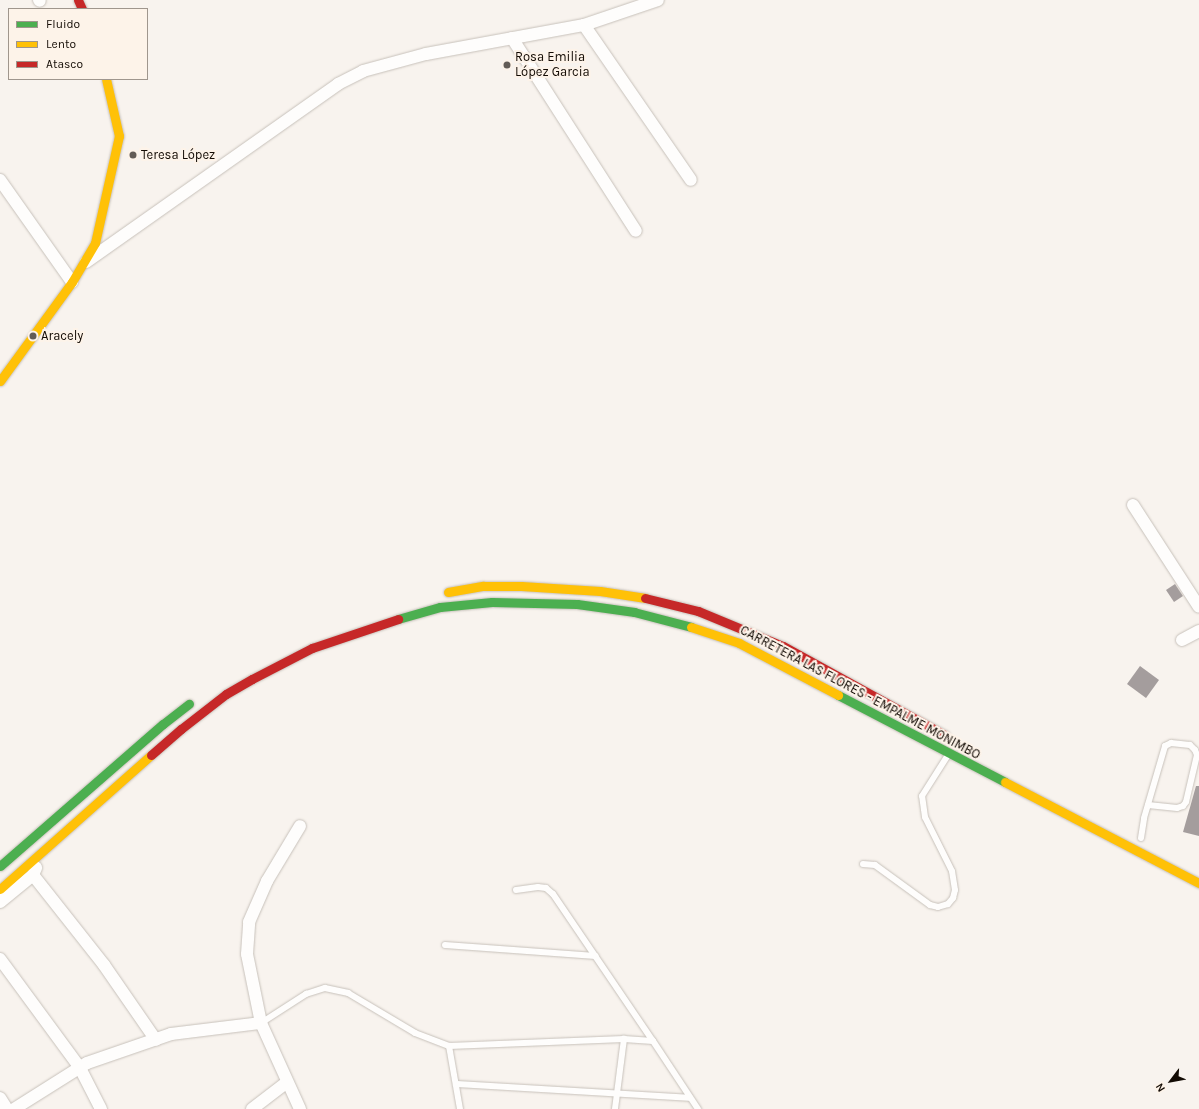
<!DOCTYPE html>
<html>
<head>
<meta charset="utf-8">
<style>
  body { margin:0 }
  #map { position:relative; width:1199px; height:1109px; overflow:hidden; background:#f8f3ee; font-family:Karla,sans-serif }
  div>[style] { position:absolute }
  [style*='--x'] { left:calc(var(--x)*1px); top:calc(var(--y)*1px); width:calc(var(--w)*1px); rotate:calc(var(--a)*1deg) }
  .building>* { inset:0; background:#a49d9d }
  .roads { filter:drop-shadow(0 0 1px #c7c1ba) drop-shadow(0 0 1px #c7c1ba) }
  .lane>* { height:6px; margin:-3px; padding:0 3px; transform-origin:3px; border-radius:3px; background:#fefdfc }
  .street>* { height:12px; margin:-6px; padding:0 6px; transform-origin:6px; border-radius:6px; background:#fefdfc }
  .fast>* { height:9px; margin:-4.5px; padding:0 4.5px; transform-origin:4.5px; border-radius:4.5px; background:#4caf50 }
  .slow>* { height:9px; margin:-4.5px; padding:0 4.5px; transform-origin:4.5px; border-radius:4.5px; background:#ffc107 }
  .jam>* { height:9px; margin:-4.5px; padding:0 4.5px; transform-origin:4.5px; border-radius:4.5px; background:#c62828 }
  .dots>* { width:11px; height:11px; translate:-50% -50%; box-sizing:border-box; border:2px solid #fdf3e9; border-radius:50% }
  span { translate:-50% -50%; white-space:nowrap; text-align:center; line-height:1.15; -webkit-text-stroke:4px #fdf3e9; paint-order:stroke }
  .poi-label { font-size:13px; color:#130b04 }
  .left { translate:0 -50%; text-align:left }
  .street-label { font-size:13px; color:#130b04 }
  .legend { position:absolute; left:8px; top:8px; width:140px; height:72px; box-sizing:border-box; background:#fdf3e9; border:1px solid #9f968d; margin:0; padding:5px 7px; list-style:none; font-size:12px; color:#130b04 }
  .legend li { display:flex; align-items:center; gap:8px; height:20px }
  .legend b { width:20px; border:1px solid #9f968d }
  .north { position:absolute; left:1151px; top:1061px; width:40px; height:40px; -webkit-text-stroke:3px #fdf3e9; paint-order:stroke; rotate:238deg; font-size:11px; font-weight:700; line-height:16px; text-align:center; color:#130b04 }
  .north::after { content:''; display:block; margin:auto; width:14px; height:18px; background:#130b04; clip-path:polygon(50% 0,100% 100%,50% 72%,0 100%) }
</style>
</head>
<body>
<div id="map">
  <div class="building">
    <i style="clip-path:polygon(1175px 584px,1183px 596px,1174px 602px,1166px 590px)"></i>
    <i style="clip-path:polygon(1140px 666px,1159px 680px,1146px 698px,1127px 684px)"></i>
    <i style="clip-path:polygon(1196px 786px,1199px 786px,1199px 836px,1183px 832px)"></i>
  </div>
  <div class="roads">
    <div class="lane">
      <i style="--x:1141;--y:838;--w:20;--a:-81"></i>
      <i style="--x:1144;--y:818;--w:75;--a:-73.7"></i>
      <i style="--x:1165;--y:746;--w:7;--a:-27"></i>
      <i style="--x:1171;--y:743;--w:19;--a:6"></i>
      <i style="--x:1190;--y:745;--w:7;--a:45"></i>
      <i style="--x:1195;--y:750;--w:5;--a:68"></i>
      <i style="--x:1197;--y:755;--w:48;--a:103.2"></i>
      <i style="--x:1186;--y:802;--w:5;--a:127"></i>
      <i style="--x:1183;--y:806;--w:6;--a:162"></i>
      <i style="--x:1177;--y:808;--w:29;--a:-174"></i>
      <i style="--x:863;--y:864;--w:12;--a:5"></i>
      <i style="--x:875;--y:865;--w:68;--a:36"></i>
      <i style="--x:930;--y:905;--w:8;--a:14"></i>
      <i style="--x:938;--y:907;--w:10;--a:-17"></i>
      <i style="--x:948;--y:904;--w:8;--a:-50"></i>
      <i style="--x:953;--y:898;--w:8;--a:-76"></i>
      <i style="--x:955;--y:890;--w:19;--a:-99"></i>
      <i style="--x:952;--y:871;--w:60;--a:-116.6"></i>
      <i style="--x:925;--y:817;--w:21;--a:-98"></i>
      <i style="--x:922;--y:796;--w:49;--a:-57.6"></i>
      <i style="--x:516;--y:890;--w:22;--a:-8"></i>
      <i style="--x:538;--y:887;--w:8;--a:7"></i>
      <i style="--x:546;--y:888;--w:9;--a:41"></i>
      <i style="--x:553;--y:894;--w:178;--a:55.8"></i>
      <i style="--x:445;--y:945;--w:151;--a:4.2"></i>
      <i style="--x:261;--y:1023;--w:54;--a:-32.8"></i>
      <i style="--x:306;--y:994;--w:20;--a:-18"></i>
      <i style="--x:325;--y:988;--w:24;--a:12"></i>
      <i style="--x:348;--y:993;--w:78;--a:30.8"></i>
      <i style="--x:415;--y:1033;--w:36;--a:21"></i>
      <i style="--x:449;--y:1046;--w:64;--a:80.1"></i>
      <i style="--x:449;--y:1046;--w:175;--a:-2.3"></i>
      <i style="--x:624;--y:1039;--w:29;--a:4"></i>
      <i style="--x:653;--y:1041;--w:82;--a:56.5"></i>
      <i style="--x:456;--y:1084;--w:234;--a:3.4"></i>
      <i style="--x:615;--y:1109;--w:71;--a:-82.7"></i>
    </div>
    <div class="street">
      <i style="--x:39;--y:0;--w:1;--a:45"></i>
      <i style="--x:584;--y:25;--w:188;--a:55.4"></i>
      <i style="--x:512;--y:38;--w:229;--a:57.3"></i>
      <i style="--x:0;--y:180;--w:125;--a:54.8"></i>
      <i style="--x:86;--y:262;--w:309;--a:-35.2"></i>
      <i style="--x:338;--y:84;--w:28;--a:-27"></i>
      <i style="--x:363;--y:71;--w:65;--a:-15.1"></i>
      <i style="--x:426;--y:54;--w:161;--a:-10.4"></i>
      <i style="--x:584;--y:25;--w:78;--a:-18.7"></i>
      <i style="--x:1133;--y:505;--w:121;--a:57.1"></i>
      <i style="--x:1182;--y:640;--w:19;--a:-28"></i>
      <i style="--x:33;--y:875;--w:115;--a:51.7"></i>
      <i style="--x:104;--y:965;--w:91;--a:55.3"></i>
      <i style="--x:0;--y:902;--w:43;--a:-39.3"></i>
      <i style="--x:33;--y:875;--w:8;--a:-67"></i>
      <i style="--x:0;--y:959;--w:135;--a:53.7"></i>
      <i style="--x:80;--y:1068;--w:46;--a:62.9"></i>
      <i style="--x:0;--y:1098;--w:13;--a:58"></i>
      <i style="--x:14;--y:1109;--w:86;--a:-32.2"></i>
      <i style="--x:87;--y:1063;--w:89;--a:-19"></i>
      <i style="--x:171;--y:1034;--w:91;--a:-7"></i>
      <i style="--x:252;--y:1109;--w:44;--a:-37.6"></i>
      <i style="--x:300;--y:1109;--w:94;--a:-114.4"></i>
      <i style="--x:261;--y:1023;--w:70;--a:-101.5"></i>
      <i style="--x:247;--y:954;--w:32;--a:-86"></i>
      <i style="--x:249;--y:922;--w:45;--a:-66.3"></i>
      <i style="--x:267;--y:881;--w:64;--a:-59"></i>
    </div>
    <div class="fast">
      <i style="--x:398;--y:619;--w:44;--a:-15.9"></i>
      <i style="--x:440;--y:607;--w:52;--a:-5.5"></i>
      <i style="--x:492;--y:602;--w:85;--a:1.3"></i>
      <i style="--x:577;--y:604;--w:58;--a:8"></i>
      <i style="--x:634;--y:612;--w:59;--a:14.7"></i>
      <i style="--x:838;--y:695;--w:188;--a:27.5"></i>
      <i style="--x:0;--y:866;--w:216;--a:-41.1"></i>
      <i style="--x:163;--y:724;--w:33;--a:-38"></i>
    </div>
    <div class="slow">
      <i style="--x:0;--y:381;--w:122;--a:-54"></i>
      <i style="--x:72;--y:282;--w:45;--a:-59.5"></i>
      <i style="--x:95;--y:243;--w:110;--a:-77.4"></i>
      <i style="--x:119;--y:136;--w:58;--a:-102.8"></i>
      <i style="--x:448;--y:592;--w:36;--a:-10"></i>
      <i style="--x:483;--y:586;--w:38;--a:0"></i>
      <i style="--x:521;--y:586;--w:79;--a:3.6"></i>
      <i style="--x:600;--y:591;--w:46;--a:8.8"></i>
      <i style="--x:691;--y:627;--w:51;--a:18.4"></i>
      <i style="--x:739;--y:643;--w:112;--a:27.7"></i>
      <i style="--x:1005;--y:782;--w:219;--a:27.5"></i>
      <i style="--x:0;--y:889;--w:202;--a:-41.6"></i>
    </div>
    <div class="jam">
      <i style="--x:78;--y:0;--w:10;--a:66"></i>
      <i style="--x:645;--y:598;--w:55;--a:13.8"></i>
      <i style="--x:698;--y:611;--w:92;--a:22.4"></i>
      <i style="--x:783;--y:646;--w:185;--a:28.8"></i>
      <i style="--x:151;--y:755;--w:40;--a:-41"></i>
      <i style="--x:181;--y:729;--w:57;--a:-37.9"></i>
      <i style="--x:226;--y:694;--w:30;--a:-30"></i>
      <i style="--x:252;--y:679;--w:68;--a:-27.3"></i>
      <i style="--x:312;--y:648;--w:91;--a:-18.6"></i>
    </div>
  </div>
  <div class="dots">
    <i style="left:507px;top:65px;background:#635c56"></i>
    <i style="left:133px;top:155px;background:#635c56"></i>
    <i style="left:33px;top:336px;background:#635c56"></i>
  </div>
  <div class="poi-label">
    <span class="left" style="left:515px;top:65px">Rosa Emilia<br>López Garcia</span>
    <span class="left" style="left:141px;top:155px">Teresa López</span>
    <span class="left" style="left:41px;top:336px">Aracely</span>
  </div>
  <div class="street-label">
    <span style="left:860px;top:693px;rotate:28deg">CARRETERA LAS FLORES - EMPALME MONIMBO</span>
  </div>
  <ul class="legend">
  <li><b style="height:5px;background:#4caf50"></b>Fluido</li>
  <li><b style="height:5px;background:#ffc107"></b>Lento</li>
  <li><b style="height:5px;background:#c62828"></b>Atasco</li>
  </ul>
  <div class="north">N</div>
</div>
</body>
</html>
